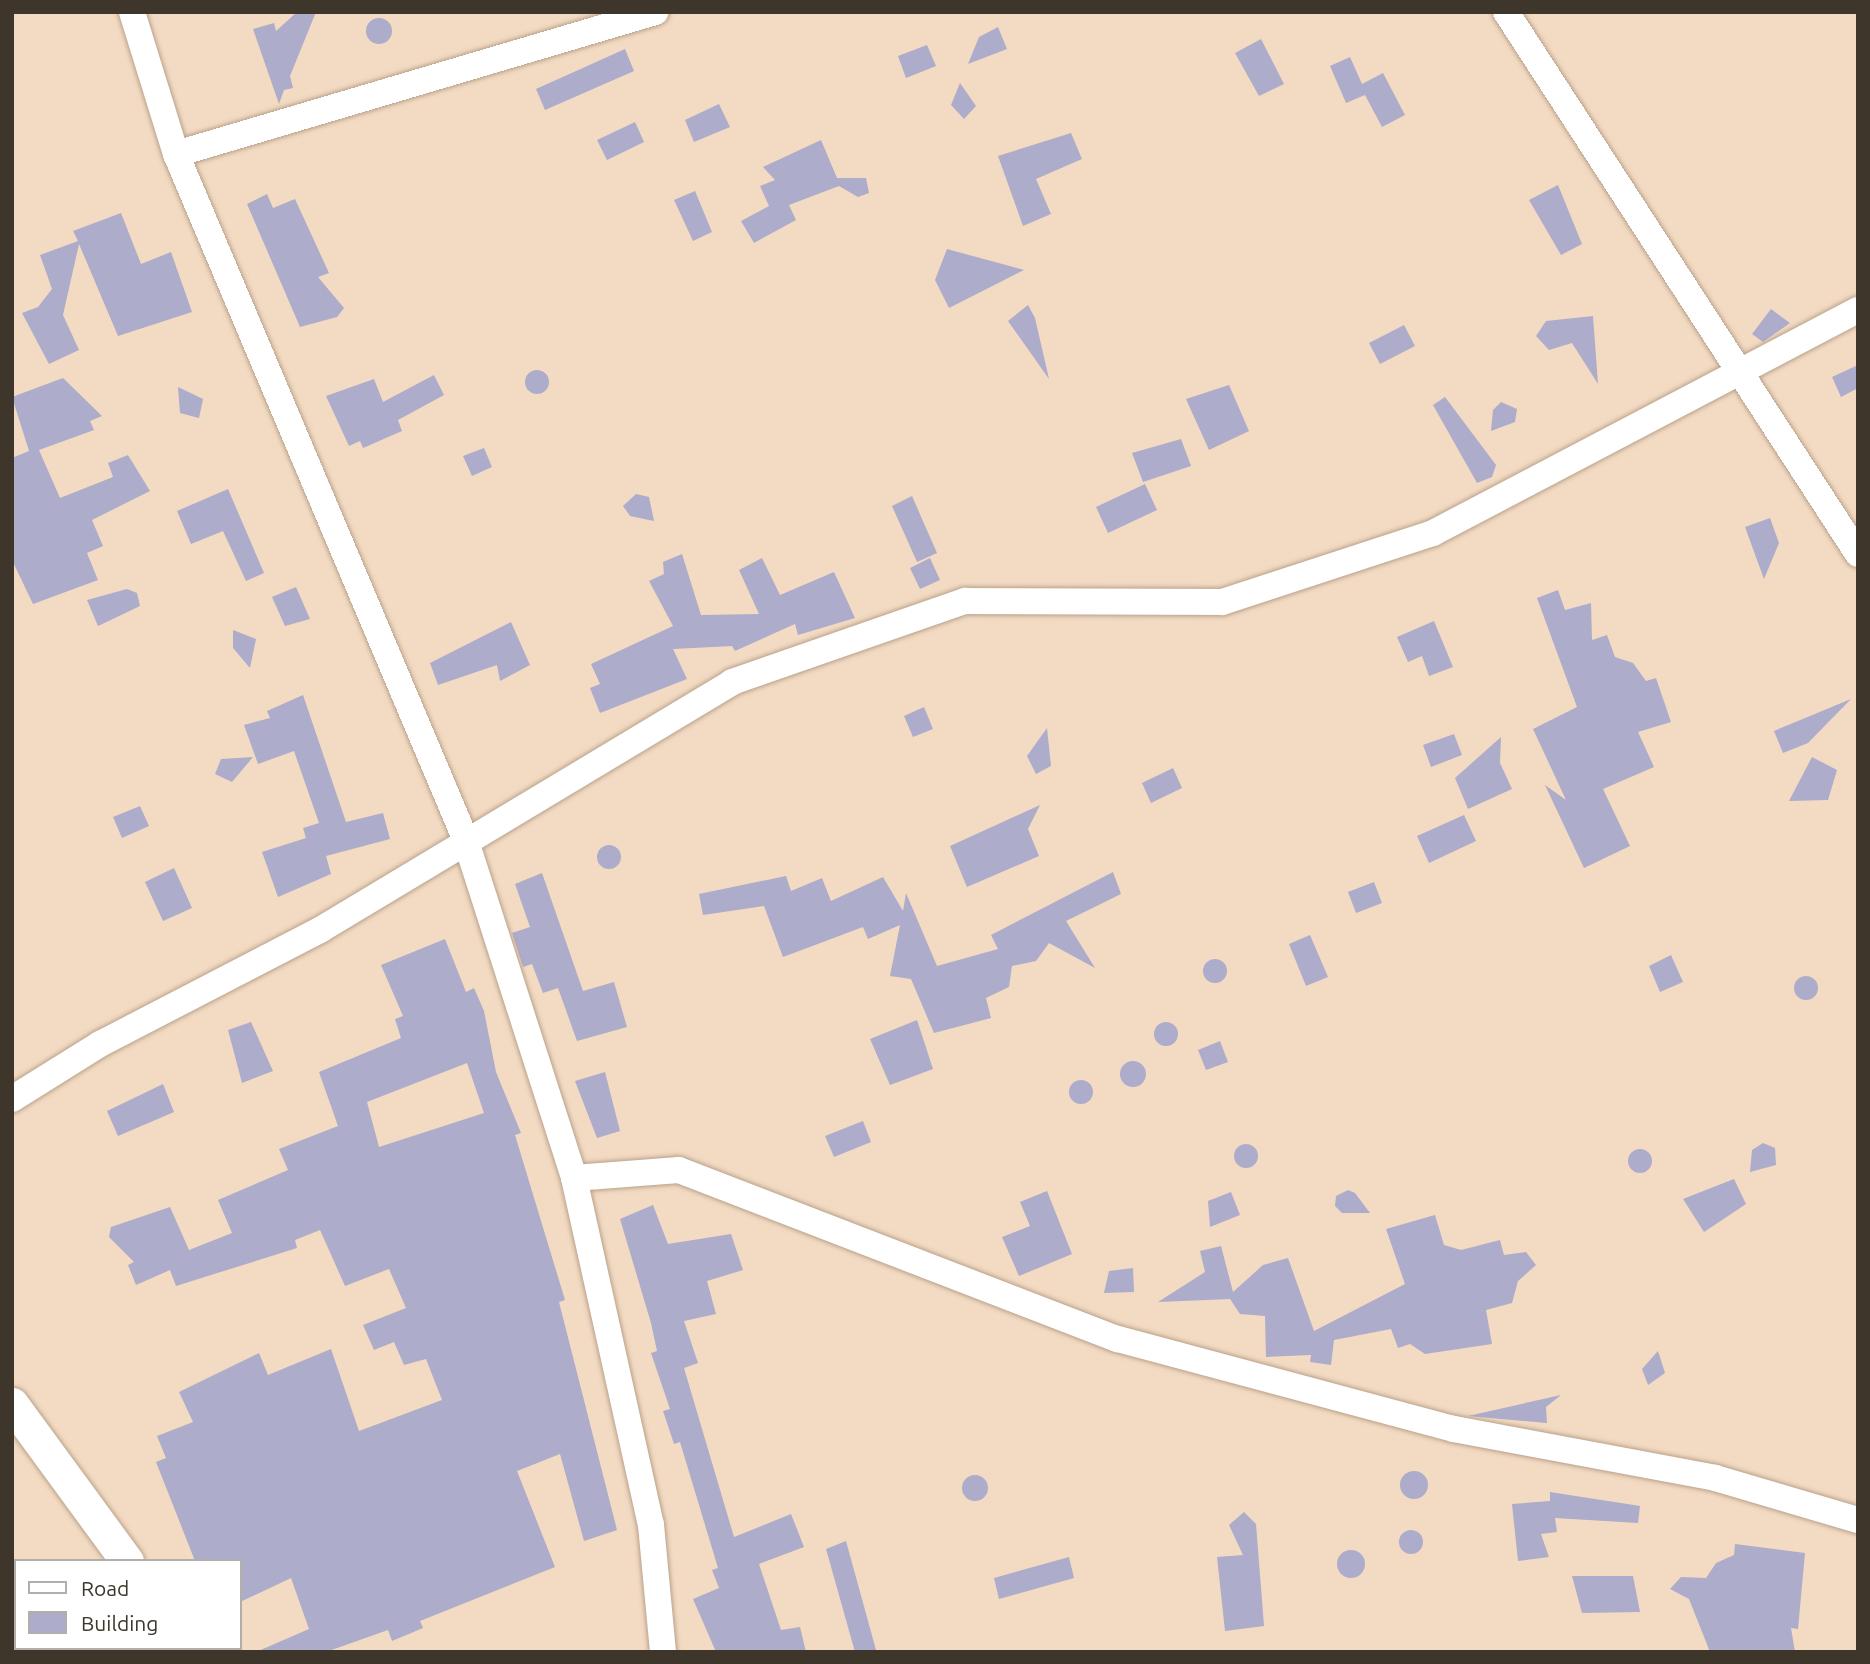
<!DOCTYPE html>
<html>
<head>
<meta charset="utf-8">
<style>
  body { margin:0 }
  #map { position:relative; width:1870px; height:1664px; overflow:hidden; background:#f3dac2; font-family:Ubuntu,sans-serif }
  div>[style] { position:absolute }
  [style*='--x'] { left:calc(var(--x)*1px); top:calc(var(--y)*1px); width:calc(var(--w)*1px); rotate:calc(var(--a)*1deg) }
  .building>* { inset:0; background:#adacca }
  .round { border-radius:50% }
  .roads { filter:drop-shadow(0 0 2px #b9a18b) drop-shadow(0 0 2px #b9a18b) }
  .minor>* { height:26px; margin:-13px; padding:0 13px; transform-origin:13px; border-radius:13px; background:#fff }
  .tertiary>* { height:33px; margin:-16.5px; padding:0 16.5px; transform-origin:16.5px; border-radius:16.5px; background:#fff }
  span { translate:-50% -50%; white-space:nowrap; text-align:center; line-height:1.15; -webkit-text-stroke:7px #fff; paint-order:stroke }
  .frame { position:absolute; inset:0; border:14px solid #3e352b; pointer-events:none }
  .legend { position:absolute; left:14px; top:1559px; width:228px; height:91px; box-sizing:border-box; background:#fff; border:2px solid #b2aeaa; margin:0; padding:9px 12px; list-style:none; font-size:21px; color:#3e352b }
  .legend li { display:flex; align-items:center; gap:14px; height:35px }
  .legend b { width:35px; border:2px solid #b2aeaa }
</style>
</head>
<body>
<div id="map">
  <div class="building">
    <i style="clip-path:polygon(297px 12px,316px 12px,290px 76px,293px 88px,284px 90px,279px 104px,253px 29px,274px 23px,276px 31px)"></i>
    <i class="round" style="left:366px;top:18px;width:26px;height:26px"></i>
    <i style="clip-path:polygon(998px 27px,1007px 49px,968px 64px,979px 37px)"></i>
    <i style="clip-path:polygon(1261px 39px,1284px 84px,1259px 96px,1235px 53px)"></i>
    <i style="clip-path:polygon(927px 45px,936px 66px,906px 78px,898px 56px)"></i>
    <i style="clip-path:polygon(625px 49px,634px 71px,545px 110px,536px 89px)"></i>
    <i style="clip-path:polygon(1350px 57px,1362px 84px,1383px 73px,1405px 115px,1382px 127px,1365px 95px,1346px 103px,1330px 66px)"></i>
    <i style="clip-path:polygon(960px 83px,976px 106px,964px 119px,951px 105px)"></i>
    <i style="clip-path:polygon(719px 104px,730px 127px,694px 142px,685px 120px)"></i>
    <i style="clip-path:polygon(635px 122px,644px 142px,607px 160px,597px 140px)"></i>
    <i style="clip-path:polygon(1071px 133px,1082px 159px,1036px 179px,1051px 214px,1023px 226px,998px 156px)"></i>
    <i style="clip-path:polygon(821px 140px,837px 178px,866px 178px,869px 193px,858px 197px,839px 186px,789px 205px,796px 220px,754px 243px,741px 221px,769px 206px,760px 186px,775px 180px,763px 167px)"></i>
    <i style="clip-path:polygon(1558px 185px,1582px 244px,1561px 255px,1529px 200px)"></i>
    <i style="clip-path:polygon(695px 191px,712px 232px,693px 241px,674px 200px)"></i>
    <i style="clip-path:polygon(267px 194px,273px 208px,295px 199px,329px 273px,318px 277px,344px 308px,337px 317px,300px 327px,247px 204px)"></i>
    <i style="clip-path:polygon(121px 213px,141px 264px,171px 252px,192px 312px,118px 336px,79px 244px,63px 315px,79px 350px,49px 364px,22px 313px,38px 307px,52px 289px,40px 255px,78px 241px,73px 231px)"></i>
    <i style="clip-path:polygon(947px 249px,1024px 270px,949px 308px,935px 280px)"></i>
    <i style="clip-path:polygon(1028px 305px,1035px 318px,1049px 379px,1008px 321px)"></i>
    <i style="clip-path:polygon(1771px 309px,1790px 323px,1763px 342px,1752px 334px)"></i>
    <i style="clip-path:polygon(1593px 316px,1598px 384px,1572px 343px,1549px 350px,1536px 336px,1546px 321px)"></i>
    <i style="clip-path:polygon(1404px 325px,1415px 346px,1380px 364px,1369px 343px)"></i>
    <i style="clip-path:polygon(1858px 365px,1858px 388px,1841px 397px,1832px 377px)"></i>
    <i class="round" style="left:525px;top:370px;width:24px;height:24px"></i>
    <i style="clip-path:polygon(434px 375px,444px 395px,398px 420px,402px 431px,363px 448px,360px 441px,349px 446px,326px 396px,374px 379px,383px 402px)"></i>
    <i style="clip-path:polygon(63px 378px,102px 416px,90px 421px,94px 430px,39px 450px,60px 498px,113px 477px,108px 463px,128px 455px,150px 491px,92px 520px,103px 546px,87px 553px,98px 580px,33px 604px,12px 560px,12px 458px,29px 451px,12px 397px)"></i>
    <i style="clip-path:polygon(1229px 385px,1249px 431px,1209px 450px,1186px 399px)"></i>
    <i style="clip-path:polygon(178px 387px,203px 399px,199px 418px,180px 413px)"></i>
    <i style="clip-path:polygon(1445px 397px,1496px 465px,1492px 477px,1477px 483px,1433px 405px)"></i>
    <i style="clip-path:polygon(1501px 402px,1517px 409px,1515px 422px,1491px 431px,1493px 410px)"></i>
    <i style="clip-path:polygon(1181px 439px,1191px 466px,1143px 482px,1132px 453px)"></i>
    <i style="clip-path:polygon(484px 448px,492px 467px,472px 476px,463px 456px)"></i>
    <i style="clip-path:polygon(1145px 484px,1157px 510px,1108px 533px,1096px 507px)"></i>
    <i style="clip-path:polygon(228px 489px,264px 573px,246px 581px,223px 531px,191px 544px,177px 511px)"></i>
    <i style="clip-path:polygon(636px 494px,649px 497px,654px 521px,630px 516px,623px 506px)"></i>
    <i style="clip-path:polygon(912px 496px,937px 553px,917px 562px,892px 506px)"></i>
    <i style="clip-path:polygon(1770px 518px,1779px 543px,1764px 579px,1745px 527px)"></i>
    <i style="clip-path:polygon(682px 554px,701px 615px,759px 614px,739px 570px,762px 558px,780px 595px,834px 572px,855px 618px,798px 635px,795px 624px,735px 651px,732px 646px,673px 649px,687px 679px,600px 713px,590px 688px,600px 684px,591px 664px,673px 626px,649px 581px,664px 574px,663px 562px)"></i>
    <i style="clip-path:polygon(930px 558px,940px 580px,920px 589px,910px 568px)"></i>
    <i style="clip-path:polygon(296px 587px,310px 619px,285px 626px,272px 597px)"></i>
    <i style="clip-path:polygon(127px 589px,137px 593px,140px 606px,98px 626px,87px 600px)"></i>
    <i style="clip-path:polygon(1558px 590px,1565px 610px,1591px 603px,1592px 640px,1607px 635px,1615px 657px,1633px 663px,1646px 681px,1656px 678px,1671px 722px,1638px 732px,1654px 767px,1603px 789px,1630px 846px,1584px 868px,1545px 785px,1566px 800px,1533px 729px,1577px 707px,1537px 598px)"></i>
    <i style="clip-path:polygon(1434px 621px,1453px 667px,1429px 676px,1422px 656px,1408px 662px,1397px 637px)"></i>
    <i style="clip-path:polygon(511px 622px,530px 665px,500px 681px,497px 665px,438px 685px,430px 663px)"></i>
    <i style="clip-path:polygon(233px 630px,256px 639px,250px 668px,233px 648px)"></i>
    <i style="clip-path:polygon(303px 695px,346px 822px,383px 813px,390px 839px,326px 856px,331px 874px,278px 897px,262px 852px,306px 838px,303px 828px,319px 823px,294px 751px,258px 764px,244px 725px,270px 718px,267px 711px)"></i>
    <i style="clip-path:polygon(1851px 699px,1808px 743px,1783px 753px,1774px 731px)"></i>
    <i style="clip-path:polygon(924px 707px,933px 729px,913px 737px,904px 716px)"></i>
    <i style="clip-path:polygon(1047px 728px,1051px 766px,1036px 774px,1027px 756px)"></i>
    <i style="clip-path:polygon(1454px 734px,1462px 755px,1431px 767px,1423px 745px)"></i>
    <i style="clip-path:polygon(1501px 737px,1500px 763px,1512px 789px,1468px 809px,1455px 778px)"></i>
    <i style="clip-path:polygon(253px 757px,232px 782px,215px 774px,221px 759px)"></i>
    <i style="clip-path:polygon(1812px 757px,1837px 770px,1828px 800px,1789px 801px)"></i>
    <i style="clip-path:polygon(1173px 768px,1182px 788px,1151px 803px,1142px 783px)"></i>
    <i style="clip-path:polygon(1040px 805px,1028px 829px,1039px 856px,967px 887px,950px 846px)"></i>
    <i style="clip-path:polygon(140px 806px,149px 826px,122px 838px,113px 817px)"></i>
    <i style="clip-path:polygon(1464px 815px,1476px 841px,1429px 863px,1417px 836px)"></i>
    <i class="round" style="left:597px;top:845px;width:24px;height:24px"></i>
    <i style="clip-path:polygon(174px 868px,192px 908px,163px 921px,145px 882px)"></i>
    <i style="clip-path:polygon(1113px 872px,1121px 894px,1066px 921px,1095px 968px,1049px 943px,1036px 961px,1012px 966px,1009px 987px,986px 998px,991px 1018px,934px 1033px,911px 979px,890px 976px,900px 925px,868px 939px,863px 927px,783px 957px,764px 906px,703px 915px,699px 894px,786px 876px,791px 891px,822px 878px,831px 901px,883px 877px,903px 911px,906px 893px,937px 966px,998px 949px,991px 935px)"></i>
    <i style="clip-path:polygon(542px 873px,583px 991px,614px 982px,627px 1027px,577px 1041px,558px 988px,543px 993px,532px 964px,523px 967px,512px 933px,530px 927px,515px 884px)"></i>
    <i style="clip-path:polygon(1374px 882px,1382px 903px,1356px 913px,1348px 892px)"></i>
    <i style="clip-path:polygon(1310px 935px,1328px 977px,1306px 986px,1289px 944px)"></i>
    <i style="clip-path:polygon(evenodd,445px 939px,466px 992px,474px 988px,484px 1011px,496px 1072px,521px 1133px,515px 1135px,565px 1300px,559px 1302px,617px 1530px,584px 1541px,560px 1454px,517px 1471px,555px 1567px,420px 1621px,423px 1628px,392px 1641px,388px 1630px,326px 1652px,256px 1652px,309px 1629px,291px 1578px,240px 1602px,240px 1561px,195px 1561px,156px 1462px,166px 1458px,157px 1436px,193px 1422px,179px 1392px,259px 1353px,268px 1375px,331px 1349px,359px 1431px,442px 1400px,426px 1359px,404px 1365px,394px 1342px,374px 1350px,363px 1325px,406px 1308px,389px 1269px,345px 1286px,320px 1230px,295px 1240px,297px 1248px,176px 1286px,170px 1270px,136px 1285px,128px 1265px,134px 1262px,109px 1237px,111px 1227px,170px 1207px,189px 1250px,232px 1233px,218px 1200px,288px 1170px,279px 1149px,338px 1126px,319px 1072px,401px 1038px,395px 1019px,403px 1016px,381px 965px,445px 939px,467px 1063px,484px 1113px,379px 1147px,367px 1102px,467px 1063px)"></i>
    <i style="clip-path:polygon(1671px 955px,1683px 982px,1660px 992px,1649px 966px)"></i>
    <i class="round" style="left:1203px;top:959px;width:24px;height:24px"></i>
    <i class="round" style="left:1794px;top:976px;width:24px;height:24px"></i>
    <i style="clip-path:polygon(917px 1020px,933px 1069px,890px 1085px,870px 1039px)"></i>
    <i style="clip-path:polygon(251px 1022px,273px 1071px,242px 1083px,228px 1030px)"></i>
    <i class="round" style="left:1154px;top:1022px;width:24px;height:24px"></i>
    <i style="clip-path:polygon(1220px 1041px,1228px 1062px,1206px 1070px,1198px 1050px)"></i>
    <i class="round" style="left:1120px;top:1061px;width:26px;height:26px"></i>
    <i style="clip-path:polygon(605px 1072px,620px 1131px,597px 1138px,575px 1081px)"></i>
    <i class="round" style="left:1069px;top:1080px;width:24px;height:24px"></i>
    <i style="clip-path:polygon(163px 1084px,174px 1112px,118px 1136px,107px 1111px)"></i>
    <i style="clip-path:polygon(863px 1121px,871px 1142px,834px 1157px,825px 1136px)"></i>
    <i style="clip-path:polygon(1763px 1143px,1775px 1148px,1776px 1165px,1750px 1172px,1752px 1150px)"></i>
    <i class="round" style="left:1234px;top:1144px;width:24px;height:24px"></i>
    <i class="round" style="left:1628px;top:1149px;width:24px;height:24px"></i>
    <i style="clip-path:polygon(1734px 1179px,1746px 1204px,1704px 1232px,1683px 1199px)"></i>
    <i style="clip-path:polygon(1348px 1190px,1355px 1193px,1370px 1213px,1342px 1213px,1335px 1206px,1336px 1196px)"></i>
    <i style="clip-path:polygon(1047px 1191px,1072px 1254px,1019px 1276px,1002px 1237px,1030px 1226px,1020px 1202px)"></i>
    <i style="clip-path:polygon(1231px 1192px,1240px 1215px,1210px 1227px,1208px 1201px)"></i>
    <i style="clip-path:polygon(653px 1205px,668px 1244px,731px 1234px,743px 1270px,707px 1281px,716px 1314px,684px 1321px,698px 1363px,684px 1368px,734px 1537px,791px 1514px,804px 1547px,759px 1564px,781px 1630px,800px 1627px,806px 1652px,716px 1652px,693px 1599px,719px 1588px,712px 1570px,718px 1568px,680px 1442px,674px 1444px,663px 1411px,670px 1409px,651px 1353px,657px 1351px,651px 1323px,620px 1219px)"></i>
    <i style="clip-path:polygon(1435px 1215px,1444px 1245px,1461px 1250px,1500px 1240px,1504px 1255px,1526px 1252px,1536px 1265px,1518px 1281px,1512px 1303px,1486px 1310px,1492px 1344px,1425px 1354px,1410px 1344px,1398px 1348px,1391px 1329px,1334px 1340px,1331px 1365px,1310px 1362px,1311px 1355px,1266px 1357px,1265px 1316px,1240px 1314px,1230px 1299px,1158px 1302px,1205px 1272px,1200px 1251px,1221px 1246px,1233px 1292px,1263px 1265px,1288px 1258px,1314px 1331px,1405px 1284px,1386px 1229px)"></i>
    <i style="clip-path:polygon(1133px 1268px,1134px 1292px,1104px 1293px,1109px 1271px)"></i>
    <i style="clip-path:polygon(1658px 1351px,1665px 1373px,1648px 1385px,1642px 1369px)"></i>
    <i style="clip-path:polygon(1561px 1395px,1546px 1407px,1547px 1423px,1468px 1416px)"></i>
    <i class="round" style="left:1400px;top:1471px;width:28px;height:28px"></i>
    <i class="round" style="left:962px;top:1475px;width:26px;height:26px"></i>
    <i style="clip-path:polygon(1550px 1492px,1640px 1506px,1638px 1523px,1555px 1518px,1557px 1532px,1541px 1534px,1549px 1557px,1518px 1561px,1512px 1504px,1550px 1501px)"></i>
    <i style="clip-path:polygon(1244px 1512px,1256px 1524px,1264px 1626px,1225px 1631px,1217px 1557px,1243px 1555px,1229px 1525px)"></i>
    <i class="round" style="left:1399px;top:1530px;width:24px;height:24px"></i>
    <i style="clip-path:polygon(846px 1541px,876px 1650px,871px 1652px,855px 1652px,826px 1549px)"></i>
    <i style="clip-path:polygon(1735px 1544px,1805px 1553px,1798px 1629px,1791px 1628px,1795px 1652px,1710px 1652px,1689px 1599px,1670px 1589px,1681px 1577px,1706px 1578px,1716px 1563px,1734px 1555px)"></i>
    <i class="round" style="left:1337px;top:1550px;width:28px;height:28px"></i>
    <i style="clip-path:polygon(1069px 1557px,1074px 1578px,999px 1599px,994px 1578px)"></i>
    <i style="clip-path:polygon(1572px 1576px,1633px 1576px,1640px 1612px,1582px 1613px)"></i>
  </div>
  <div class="roads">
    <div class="minor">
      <i style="--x:132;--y:12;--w:149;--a:72.8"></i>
      <i style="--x:176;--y:154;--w:743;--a:67.1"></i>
      <i style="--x:465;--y:838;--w:357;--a:72.2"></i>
      <i style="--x:574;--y:1178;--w:355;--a:77.5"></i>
      <i style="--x:651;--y:1525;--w:128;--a:84.6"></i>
      <i style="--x:1506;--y:12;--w:646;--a:57"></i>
      <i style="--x:176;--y:154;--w:500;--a:-16.5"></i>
      <i style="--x:12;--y:1099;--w:104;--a:-32"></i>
      <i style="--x:100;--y:1044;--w:248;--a:-27.4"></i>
      <i style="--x:320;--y:930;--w:481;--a:-31"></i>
      <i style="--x:732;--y:682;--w:247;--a:-19.2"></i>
      <i style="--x:965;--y:601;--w:257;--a:0.2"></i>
      <i style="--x:1222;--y:602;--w:222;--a:-18.1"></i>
      <i style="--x:1433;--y:533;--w:480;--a:-27.7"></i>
      <i style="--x:574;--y:1178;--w:105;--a:-4.4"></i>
      <i style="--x:679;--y:1170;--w:470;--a:21.1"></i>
      <i style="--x:1118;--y:1339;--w:348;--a:15"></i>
      <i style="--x:1454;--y:1429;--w:266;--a:10.6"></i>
      <i style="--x:1715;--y:1478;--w:149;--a:16.4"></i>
    </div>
    <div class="tertiary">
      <i style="--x:12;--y:1404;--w:195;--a:53.8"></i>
      <i style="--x:191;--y:1648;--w:5;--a:53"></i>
    </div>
  </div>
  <div class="frame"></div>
  <ul class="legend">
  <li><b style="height:9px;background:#fff"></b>Road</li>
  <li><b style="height:19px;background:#adacca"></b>Building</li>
  </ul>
</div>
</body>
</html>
